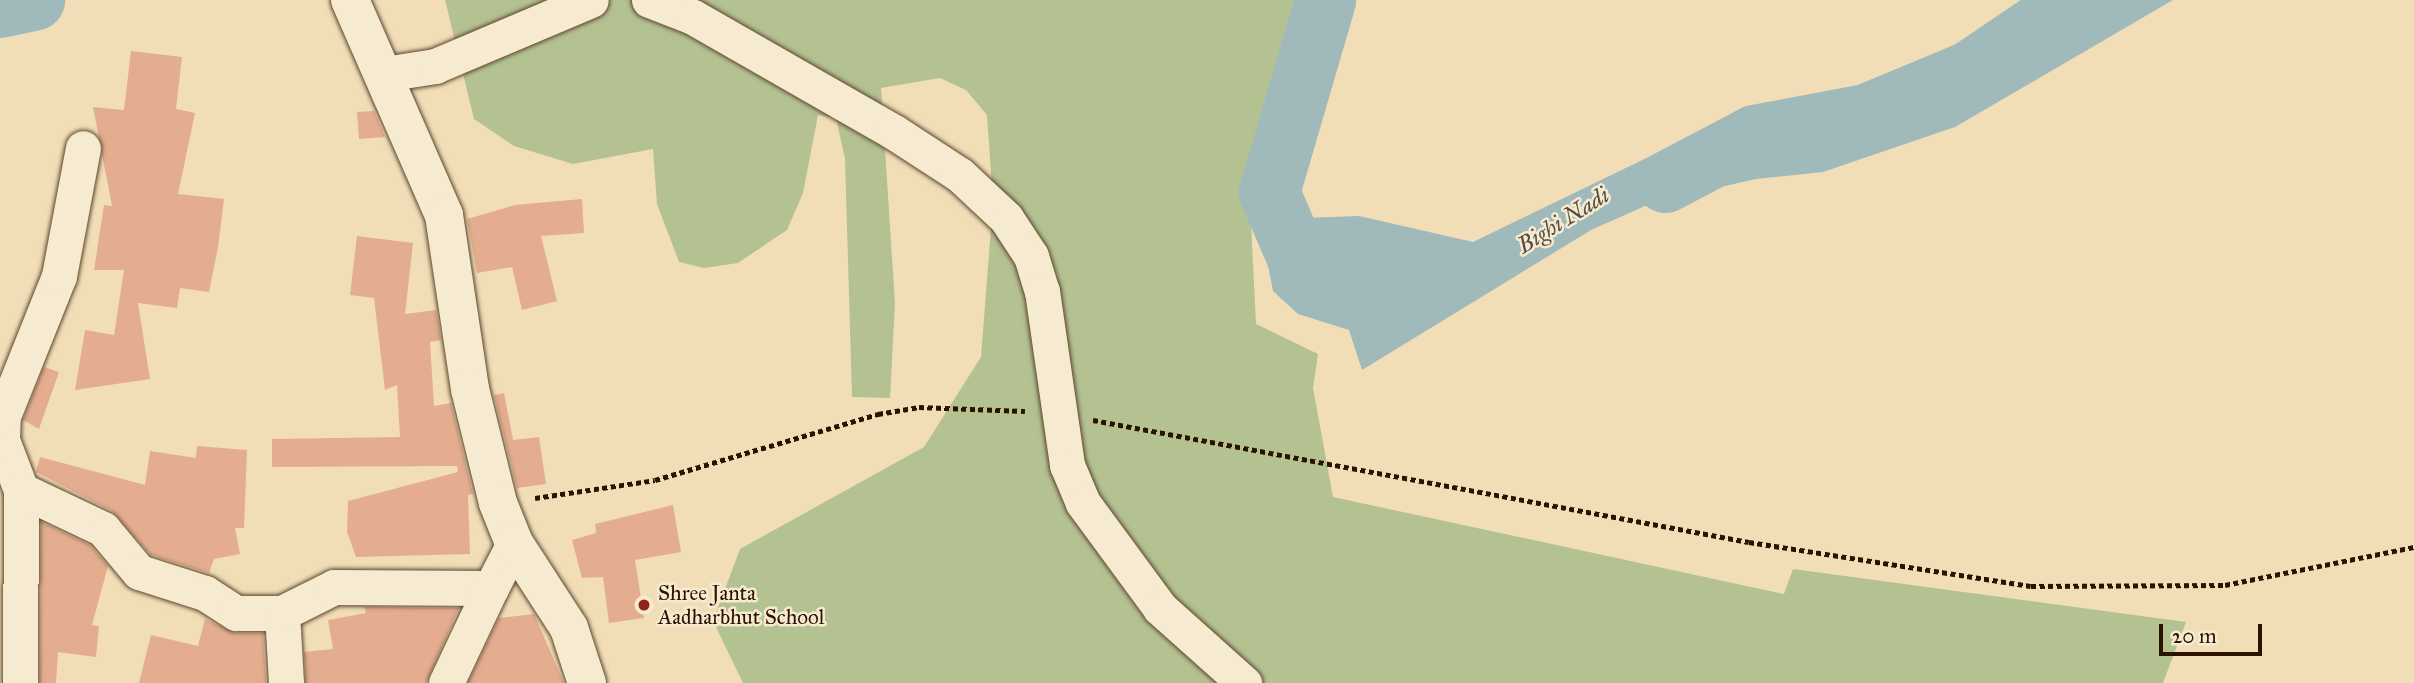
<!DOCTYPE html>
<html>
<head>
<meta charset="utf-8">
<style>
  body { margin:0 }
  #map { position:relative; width:2414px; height:683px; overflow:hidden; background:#f1deb6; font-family:"IM FELL Great Primer",serif }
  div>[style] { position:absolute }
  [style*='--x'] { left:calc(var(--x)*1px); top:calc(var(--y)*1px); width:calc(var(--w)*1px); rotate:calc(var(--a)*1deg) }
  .green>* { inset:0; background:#b4c292 }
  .water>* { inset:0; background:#a0b9ba }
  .river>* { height:61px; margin:-30.5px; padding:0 30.5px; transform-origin:30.5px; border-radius:30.5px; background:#a0b9ba }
  .building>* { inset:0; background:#e4ad8f }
  .path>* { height:4.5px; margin-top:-2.25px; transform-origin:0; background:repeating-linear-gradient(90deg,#2c1300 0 5px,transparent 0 8.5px) }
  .roads { filter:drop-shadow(0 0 2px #5d462e) drop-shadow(0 0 2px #5d462e) }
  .minor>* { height:35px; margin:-17.5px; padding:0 17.5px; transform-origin:17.5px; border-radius:17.5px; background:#f6ead0 }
  .tertiary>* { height:38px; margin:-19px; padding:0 19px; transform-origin:19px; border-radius:19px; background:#f6ead0 }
  .dots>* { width:19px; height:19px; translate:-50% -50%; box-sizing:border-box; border:4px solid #f6ead0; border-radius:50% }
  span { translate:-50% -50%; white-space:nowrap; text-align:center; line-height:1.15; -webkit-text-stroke:5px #f6ead0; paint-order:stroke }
  .poi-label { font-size:21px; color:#2c1300 }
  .left { translate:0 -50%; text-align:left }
  .water-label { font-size:23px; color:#554d41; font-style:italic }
  .scale { position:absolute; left:2159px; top:624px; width:103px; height:32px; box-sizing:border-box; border:4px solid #2c1300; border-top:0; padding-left:9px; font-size:21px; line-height:24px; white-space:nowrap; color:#2c1300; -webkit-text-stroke:5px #f6ead0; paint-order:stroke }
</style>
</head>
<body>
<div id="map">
  <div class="green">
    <i style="clip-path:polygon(445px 0,1309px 0,1251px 223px,1256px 324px,1318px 354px,1313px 388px,1333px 497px,1784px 594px,1793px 569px,2186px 622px,2163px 683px,743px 683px,713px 621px,740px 549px,924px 447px,981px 357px,993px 202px,987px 115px,966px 90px,940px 78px,881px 88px,895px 303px,890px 398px,852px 397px,845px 159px,836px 118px,818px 115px,803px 193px,787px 230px,738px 263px,704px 268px,679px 262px,657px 204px,653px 149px,573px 164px,514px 146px,474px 119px)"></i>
  </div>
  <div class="water">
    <i style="clip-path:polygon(2082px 0,2173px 0,1955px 127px,1823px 172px,1756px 179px,1654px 202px,1591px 230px,1362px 370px,1349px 330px,1298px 314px,1273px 291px,1256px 202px,1303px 218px,1359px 216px,1473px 242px,1663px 150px,1783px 140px,1881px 114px,1993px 59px)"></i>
  </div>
  <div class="river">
    <i style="--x:0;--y:7;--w:35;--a:-12"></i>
    <i style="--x:1665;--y:182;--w:101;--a:-27.8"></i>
    <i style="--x:1754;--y:135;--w:114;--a:-10.6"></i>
    <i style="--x:1866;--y:114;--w:112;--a:-22.7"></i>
    <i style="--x:1969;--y:71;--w:127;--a:-34.1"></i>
    <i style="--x:1321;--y:273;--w:25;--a:-153"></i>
    <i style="--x:1299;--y:262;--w:76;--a:-113.2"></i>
    <i style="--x:1269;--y:192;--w:200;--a:-73.7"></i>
  </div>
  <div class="building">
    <i style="clip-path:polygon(131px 51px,182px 57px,176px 109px,195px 113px,178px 194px,224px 199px,218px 247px,209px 292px,180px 288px,177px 308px,138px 303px,150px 379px,75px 390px,85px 330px,114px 335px,124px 270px,94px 270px,104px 205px,112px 206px,93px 107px,124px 110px)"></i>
    <i style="clip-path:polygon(374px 111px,385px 137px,359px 139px,357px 112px)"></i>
    <i style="clip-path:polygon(582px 199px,584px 233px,541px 236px,557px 301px,522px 310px,512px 267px,477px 273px,467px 219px,515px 205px)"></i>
    <i style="clip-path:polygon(357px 236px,413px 243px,405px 314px,436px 310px,441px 340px,430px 342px,434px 406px,451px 403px,473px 494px,468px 495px,470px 554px,356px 557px,347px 532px,348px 501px,458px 472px,457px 466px,272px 467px,272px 439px,400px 437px,397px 385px,385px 390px,374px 298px,350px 295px)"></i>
    <i style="clip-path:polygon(44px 367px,59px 372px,39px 429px,23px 420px)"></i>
    <i style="clip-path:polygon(504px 393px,513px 440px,539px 437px,546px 484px,517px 488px,494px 395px)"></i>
    <i style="clip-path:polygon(197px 446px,247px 450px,244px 528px,235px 528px,240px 554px,214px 559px,209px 573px,151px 555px,112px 511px,36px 472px,40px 457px,145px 485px,150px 451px,196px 458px)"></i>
    <i style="clip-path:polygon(673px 505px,681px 552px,635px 560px,644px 618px,609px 623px,603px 577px,582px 578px,572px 540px,596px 533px,595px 524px)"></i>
    <i style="clip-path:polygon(41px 522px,90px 545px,108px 566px,92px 625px,99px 626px,96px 657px,58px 652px,56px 683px,40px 683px)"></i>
    <i style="clip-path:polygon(364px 607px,459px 608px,426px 683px,306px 683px,304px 652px,333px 649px,328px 620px,366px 613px)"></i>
    <i style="clip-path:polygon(534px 614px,564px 683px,468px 683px,499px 618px)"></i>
    <i style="clip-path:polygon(205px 619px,235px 633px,263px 633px,266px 683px,139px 683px,151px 635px,198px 646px)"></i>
  </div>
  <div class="path">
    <i style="--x:1093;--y:420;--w:667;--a:10.54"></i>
    <i style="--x:1749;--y:542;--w:285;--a:8.9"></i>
    <i style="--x:2031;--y:586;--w:194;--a:-0.3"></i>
    <i style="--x:2225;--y:585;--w:193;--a:-11.4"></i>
    <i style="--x:535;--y:498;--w:121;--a:-8.5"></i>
    <i style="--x:655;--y:480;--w:233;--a:-16.5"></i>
    <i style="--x:878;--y:414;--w:42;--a:-9.7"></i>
    <i style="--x:919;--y:407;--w:106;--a:2.2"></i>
  </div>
  <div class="roads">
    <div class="minor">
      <i style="--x:649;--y:0;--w:47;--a:21.1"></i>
      <i style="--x:693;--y:17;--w:232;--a:29.8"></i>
      <i style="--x:894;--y:132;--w:79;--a:33.1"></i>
      <i style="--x:960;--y:175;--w:63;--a:43.1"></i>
      <i style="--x:1006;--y:218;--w:45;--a:56.7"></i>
      <i style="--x:1031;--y:256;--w:37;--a:73"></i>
      <i style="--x:1042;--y:291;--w:176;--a:81.8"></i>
      <i style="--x:1067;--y:465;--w:41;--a:67.2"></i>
      <i style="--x:1083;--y:503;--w:130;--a:53.7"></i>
      <i style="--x:1160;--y:608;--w:113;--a:41.8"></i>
      <i style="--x:384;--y:74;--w:52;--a:-8.9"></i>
      <i style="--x:435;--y:66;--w:169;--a:-22.9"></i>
      <i style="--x:21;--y:490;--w:53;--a:-110.8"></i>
      <i style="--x:2;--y:440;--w:24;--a:-88"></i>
      <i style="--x:3;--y:416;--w:151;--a:-68.2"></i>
      <i style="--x:59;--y:276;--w:130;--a:-79.4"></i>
      <i style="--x:282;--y:613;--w:70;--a:86.7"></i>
      <i style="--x:20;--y:683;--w:193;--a:-89.7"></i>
      <i style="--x:21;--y:490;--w:91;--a:25.4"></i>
      <i style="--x:103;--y:529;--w:56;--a:50.1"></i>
      <i style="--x:139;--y:572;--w:69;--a:17.7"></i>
      <i style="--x:205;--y:593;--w:37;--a:33"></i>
      <i style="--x:236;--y:613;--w:46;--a:0"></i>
      <i style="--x:282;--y:613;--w:58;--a:-26.6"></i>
      <i style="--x:334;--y:587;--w:157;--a:0.4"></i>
      <i style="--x:491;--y:588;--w:51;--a:-62.9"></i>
      <i style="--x:446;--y:683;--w:105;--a:-64.7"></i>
    </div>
    <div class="tertiary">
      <i style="--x:350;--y:0;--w:235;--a:66.4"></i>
      <i style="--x:444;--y:215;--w:176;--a:81.5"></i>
      <i style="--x:470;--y:389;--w:117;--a:76.2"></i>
      <i style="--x:498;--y:503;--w:43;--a:68.2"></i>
      <i style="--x:514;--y:543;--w:101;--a:57.1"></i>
      <i style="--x:569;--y:628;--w:58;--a:71.9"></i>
    </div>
  </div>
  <div class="dots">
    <i style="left:644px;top:605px;background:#8f2418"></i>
  </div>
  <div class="poi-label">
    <span class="left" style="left:658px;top:605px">Shree Janta<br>Aadharbhut School</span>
  </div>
  <div class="water-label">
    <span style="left:1563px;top:220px;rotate:-32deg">Bighi Nadi</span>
  </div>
  <div class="scale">20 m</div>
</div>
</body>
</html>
